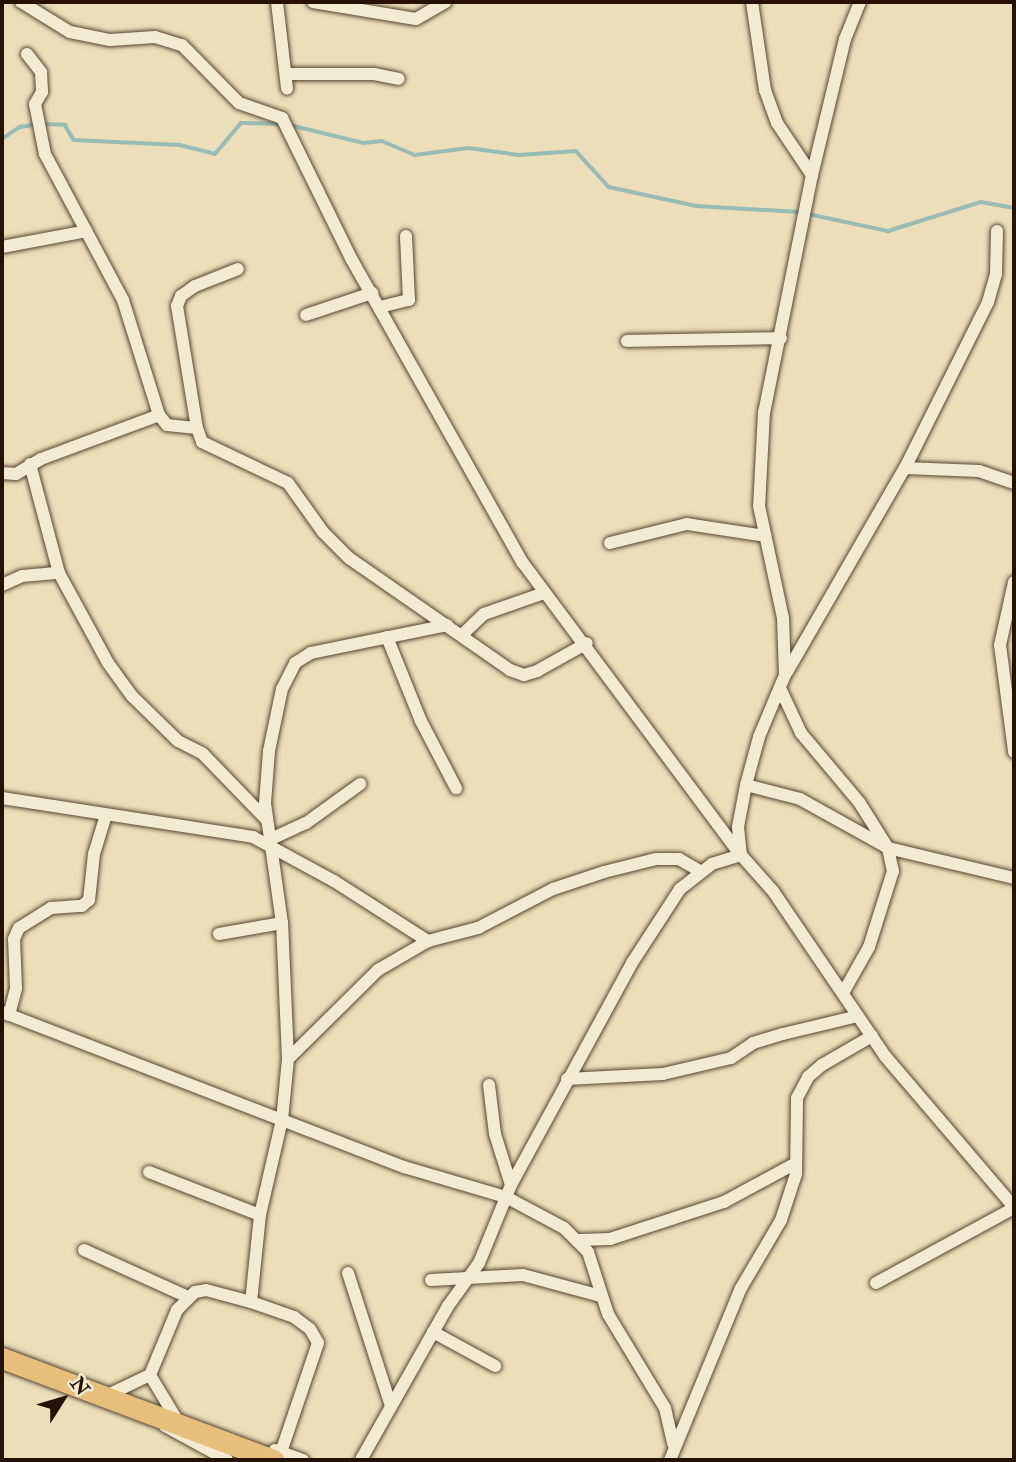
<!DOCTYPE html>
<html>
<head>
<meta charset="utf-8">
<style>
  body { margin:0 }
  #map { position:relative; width:1016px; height:1462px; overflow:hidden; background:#ebdeb8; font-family:"IM FELL Double Pica",serif }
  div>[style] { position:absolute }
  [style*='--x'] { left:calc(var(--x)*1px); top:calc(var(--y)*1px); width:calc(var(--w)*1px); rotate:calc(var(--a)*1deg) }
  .stream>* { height:3.5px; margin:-1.75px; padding:0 1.75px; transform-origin:1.75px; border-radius:1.75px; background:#99bbb6 }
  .roads { filter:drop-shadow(0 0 2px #574532) drop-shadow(0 0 2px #574532) }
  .minor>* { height:12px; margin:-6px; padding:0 6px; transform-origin:6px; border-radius:6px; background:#f2ead1 }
  .primary>* { height:21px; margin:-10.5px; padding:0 10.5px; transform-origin:10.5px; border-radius:10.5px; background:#e6bf7c }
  span { translate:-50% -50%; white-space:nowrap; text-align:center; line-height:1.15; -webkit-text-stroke:6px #f2ead1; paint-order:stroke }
  .frame { position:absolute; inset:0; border:4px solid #261205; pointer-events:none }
  .north { position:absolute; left:28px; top:1364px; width:70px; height:70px; -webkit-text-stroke:5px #f2ead1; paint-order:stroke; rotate:53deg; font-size:19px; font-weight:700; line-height:28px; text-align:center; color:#261205 }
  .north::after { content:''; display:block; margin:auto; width:24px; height:32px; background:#261205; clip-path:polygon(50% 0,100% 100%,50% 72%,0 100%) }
</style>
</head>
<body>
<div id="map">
  <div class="stream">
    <i style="--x:42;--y:124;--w:23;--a:2"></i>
    <i style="--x:65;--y:125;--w:17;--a:59"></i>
    <i style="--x:74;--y:140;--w:106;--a:2.7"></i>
    <i style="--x:180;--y:145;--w:36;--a:14"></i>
    <i style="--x:215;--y:154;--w:40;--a:-50"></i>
    <i style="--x:241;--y:123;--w:41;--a:1.4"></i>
    <i style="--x:290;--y:125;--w:76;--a:13.7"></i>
    <i style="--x:364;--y:143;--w:18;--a:-6"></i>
    <i style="--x:382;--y:141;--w:36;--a:23"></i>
    <i style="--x:415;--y:155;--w:54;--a:-7.4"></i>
    <i style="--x:469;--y:148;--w:50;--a:8"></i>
    <i style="--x:519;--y:155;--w:57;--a:-4"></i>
    <i style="--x:576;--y:151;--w:49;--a:47.5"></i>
    <i style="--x:609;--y:187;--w:89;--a:12.3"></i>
    <i style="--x:696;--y:206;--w:104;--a:3.3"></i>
    <i style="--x:2;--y:139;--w:22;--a:-34"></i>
    <i style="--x:20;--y:127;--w:15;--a:-8"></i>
    <i style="--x:808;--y:214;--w:82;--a:12"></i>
    <i style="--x:888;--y:231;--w:97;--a:-17.3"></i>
    <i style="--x:981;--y:202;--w:34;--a:10"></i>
  </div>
  <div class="roads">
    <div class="minor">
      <i style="--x:21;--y:2;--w:57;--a:31.5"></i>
      <i style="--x:70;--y:32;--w:41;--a:11.3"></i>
      <i style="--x:110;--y:40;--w:45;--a:-3.8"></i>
      <i style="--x:155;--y:37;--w:28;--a:17"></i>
      <i style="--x:182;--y:45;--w:81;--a:45.5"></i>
      <i style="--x:239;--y:103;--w:46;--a:19.2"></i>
      <i style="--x:282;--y:118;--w:158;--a:63.8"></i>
      <i style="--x:352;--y:260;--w:348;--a:60.6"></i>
      <i style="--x:523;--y:563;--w:364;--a:53.3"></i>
      <i style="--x:741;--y:855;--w:30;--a:163"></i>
      <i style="--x:712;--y:864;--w:41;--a:142"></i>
      <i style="--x:680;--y:889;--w:88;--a:123"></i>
      <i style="--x:632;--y:963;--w:253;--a:118.6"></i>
      <i style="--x:511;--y:1185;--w:84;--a:112.3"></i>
      <i style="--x:479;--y:1263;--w:53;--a:125.8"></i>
      <i style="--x:448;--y:1306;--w:177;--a:119.5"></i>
      <i style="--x:277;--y:2;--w:87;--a:83.4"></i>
      <i style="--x:313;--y:2;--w:104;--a:9.4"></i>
      <i style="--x:416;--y:19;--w:34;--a:-30"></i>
      <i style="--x:752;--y:2;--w:89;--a:81.6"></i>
      <i style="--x:765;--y:90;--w:35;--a:70"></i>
      <i style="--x:777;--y:123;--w:63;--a:56.1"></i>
      <i style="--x:860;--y:2;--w:40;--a:112"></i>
      <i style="--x:845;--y:39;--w:140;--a:103.6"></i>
      <i style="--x:812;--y:175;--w:242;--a:101.4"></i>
      <i style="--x:764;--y:412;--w:94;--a:93"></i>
      <i style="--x:759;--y:506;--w:115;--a:77.9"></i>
      <i style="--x:783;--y:618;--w:57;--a:88"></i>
      <i style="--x:785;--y:675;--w:67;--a:112.8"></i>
      <i style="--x:759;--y:737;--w:50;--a:105.2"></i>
      <i style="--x:746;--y:785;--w:43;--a:100.8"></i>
      <i style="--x:738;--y:827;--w:28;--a:84"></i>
      <i style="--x:741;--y:855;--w:48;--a:48.4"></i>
      <i style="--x:773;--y:891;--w:199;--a:55.8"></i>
      <i style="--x:885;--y:1056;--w:199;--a:49.5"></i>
      <i style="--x:27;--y:54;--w:23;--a:52"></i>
      <i style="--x:41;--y:72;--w:20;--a:87"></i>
      <i style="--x:42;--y:92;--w:14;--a:120"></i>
      <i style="--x:35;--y:104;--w:51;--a:78.7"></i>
      <i style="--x:45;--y:154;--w:166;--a:61.9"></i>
      <i style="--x:123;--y:300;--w:121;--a:72.6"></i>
      <i style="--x:159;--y:415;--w:13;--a:51"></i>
      <i style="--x:167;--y:425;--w:30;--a:6"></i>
      <i style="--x:197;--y:428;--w:15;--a:70"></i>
      <i style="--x:202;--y:442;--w:95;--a:25.5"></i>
      <i style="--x:288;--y:483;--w:60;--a:54.5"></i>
      <i style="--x:323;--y:532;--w:37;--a:45"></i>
      <i style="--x:349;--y:558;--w:196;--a:34.8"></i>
      <i style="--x:510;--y:670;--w:15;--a:20"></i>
      <i style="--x:524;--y:675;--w:14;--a:-17"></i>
      <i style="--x:537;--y:671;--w:57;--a:-29.2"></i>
      <i style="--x:286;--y:74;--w:88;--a:0"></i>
      <i style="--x:374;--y:74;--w:25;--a:11"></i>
      <i style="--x:2;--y:247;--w:86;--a:-10.7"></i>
      <i style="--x:380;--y:307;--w:30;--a:-14"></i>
      <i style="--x:409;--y:300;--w:64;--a:-92.7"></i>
      <i style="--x:306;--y:315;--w:70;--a:-18.4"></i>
      <i style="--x:627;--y:341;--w:154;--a:-1.1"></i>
      <i style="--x:197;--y:428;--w:124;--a:-99.3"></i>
      <i style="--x:177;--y:306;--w:11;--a:-68"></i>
      <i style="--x:181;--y:296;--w:17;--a:-36"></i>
      <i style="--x:195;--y:286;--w:46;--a:-21.6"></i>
      <i style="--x:30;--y:464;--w:113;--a:75.1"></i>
      <i style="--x:59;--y:573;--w:102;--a:61.4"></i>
      <i style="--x:108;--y:663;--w:41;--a:54"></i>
      <i style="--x:132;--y:696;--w:64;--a:44.4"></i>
      <i style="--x:178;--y:741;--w:28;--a:27"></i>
      <i style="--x:203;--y:754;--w:92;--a:45.9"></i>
      <i style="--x:905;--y:468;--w:74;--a:2.3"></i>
      <i style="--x:979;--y:471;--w:37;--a:19"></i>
      <i style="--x:2;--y:473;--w:14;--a:4"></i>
      <i style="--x:16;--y:474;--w:29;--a:-31"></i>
      <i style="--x:41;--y:459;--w:126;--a:-20.4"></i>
      <i style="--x:610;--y:543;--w:79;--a:-13.9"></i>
      <i style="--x:687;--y:524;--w:79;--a:8.7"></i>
      <i style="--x:1014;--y:582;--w:65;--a:102.5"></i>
      <i style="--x:1000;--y:645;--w:108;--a:82.5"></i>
      <i style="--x:2;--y:585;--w:22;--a:-24"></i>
      <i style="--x:22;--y:576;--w:37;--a:-5"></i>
      <i style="--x:462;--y:635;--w:30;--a:-44"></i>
      <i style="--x:484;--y:614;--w:64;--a:-19.3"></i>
      <i style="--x:387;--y:637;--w:91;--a:68"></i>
      <i style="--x:421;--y:721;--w:76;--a:62.4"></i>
      <i style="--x:787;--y:672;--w:236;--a:-60"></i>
      <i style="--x:905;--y:468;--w:186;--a:-63.4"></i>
      <i style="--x:988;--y:302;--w:29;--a:-74"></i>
      <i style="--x:996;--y:274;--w:43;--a:-88.7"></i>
      <i style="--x:780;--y:688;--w:50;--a:65"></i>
      <i style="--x:801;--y:733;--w:90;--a:50"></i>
      <i style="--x:859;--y:802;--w:54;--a:57.8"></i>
      <i style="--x:888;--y:848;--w:24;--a:78"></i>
      <i style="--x:893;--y:871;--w:80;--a:107.5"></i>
      <i style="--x:869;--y:947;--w:53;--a:119.5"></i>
      <i style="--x:746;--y:785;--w:56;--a:14.5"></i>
      <i style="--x:800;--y:799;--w:101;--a:29.1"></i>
      <i style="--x:888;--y:848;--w:130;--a:13.4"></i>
      <i style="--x:2;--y:798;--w:254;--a:8.8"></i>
      <i style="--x:253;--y:837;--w:92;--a:28.5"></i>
      <i style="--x:334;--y:881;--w:112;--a:32.6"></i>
      <i style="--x:428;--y:941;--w:52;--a:-14.6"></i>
      <i style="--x:478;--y:928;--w:85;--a:-27.5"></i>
      <i style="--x:553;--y:889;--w:54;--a:-18.4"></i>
      <i style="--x:604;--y:872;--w:54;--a:-14"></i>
      <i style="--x:656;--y:859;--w:23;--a:0"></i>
      <i style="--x:679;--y:859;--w:24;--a:30"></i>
      <i style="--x:271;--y:839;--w:38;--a:-25"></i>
      <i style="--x:306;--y:823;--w:67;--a:-35.8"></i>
      <i style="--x:219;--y:934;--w:64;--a:-9.9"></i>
      <i style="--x:2;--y:1012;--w:431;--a:21.1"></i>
      <i style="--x:404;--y:1167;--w:106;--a:16.4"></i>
      <i style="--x:506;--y:1197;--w:66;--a:28.1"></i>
      <i style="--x:564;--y:1228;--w:34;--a:45"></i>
      <i style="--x:588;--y:1252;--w:65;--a:72.1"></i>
      <i style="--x:608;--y:1314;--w:110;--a:58.8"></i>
      <i style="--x:665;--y:1408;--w:37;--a:77"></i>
      <i style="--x:9;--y:1015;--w:28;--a:-75"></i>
      <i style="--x:16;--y:988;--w:49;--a:-92.3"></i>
      <i style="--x:14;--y:939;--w:12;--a:-66"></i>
      <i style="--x:19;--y:928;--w:38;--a:-32"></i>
      <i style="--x:51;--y:908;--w:31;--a:-4"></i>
      <i style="--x:82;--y:906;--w:9;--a:-41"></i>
      <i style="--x:89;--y:900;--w:46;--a:-83.8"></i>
      <i style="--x:94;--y:854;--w:41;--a:-72.9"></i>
      <i style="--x:288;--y:1059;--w:127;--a:-44.7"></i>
      <i style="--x:378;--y:970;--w:58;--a:-30.1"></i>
      <i style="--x:567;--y:1079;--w:96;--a:-3"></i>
      <i style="--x:663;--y:1074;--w:70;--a:-13.2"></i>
      <i style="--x:731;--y:1058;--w:27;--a:-34"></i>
      <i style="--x:753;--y:1043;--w:31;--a:-17"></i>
      <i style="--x:783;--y:1034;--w:77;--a:-13.5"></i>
      <i style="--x:489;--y:1085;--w:49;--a:83"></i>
      <i style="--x:495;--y:1134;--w:53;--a:72.6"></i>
      <i style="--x:149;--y:1172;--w:119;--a:21.2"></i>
      <i style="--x:580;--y:1240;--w:30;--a:-2"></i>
      <i style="--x:610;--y:1239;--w:120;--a:-18"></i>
      <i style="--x:724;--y:1202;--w:82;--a:-28.4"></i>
      <i style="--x:84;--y:1250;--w:114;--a:24.3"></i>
      <i style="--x:348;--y:1273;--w:140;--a:72.1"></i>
      <i style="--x:431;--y:1280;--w:92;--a:-3.1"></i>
      <i style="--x:523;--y:1275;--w:81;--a:15.1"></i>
      <i style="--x:876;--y:1283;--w:157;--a:-28.5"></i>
      <i style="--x:251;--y:1302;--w:87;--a:-84.1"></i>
      <i style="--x:260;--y:1215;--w:98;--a:-77"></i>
      <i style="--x:282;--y:1120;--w:61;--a:-84.4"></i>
      <i style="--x:288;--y:1059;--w:136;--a:-92.5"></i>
      <i style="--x:282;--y:923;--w:121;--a:-98.1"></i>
      <i style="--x:265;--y:803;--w:52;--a:-85.6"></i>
      <i style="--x:269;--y:751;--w:63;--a:-78.2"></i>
      <i style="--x:282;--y:689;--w:29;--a:-63"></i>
      <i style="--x:295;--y:663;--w:19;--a:-32"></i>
      <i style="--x:311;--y:653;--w:139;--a:-11.6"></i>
      <i style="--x:433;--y:1332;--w:71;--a:28.7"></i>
      <i style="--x:150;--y:1375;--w:52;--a:59"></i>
      <i style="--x:104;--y:1397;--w:51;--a:-25.6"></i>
      <i style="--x:150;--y:1375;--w:70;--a:-67.4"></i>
      <i style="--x:177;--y:1310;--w:25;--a:-45"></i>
      <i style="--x:195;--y:1292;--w:11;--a:-10"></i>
      <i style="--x:206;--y:1290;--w:47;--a:14.9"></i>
      <i style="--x:251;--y:1302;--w:46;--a:19.2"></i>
      <i style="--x:294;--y:1317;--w:20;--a:37"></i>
      <i style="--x:310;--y:1329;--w:16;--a:60"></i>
      <i style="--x:318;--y:1343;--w:115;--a:108.7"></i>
      <i style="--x:165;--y:1426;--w:71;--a:28.7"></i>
      <i style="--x:275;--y:1450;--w:30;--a:20"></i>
      <i style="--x:670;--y:1460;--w:186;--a:-67.6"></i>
      <i style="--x:741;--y:1288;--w:79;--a:-59.5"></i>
      <i style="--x:781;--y:1220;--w:48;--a:-71.9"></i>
      <i style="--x:796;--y:1174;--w:76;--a:-89.2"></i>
      <i style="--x:797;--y:1098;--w:24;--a:-62"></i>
      <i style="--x:808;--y:1077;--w:18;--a:-41"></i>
      <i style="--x:822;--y:1065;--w:58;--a:-30.1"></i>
    </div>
    <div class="primary">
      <i style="--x:2;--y:1358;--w:290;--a:20.6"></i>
    </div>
  </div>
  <div class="frame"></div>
  <div class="north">N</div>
</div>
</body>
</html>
